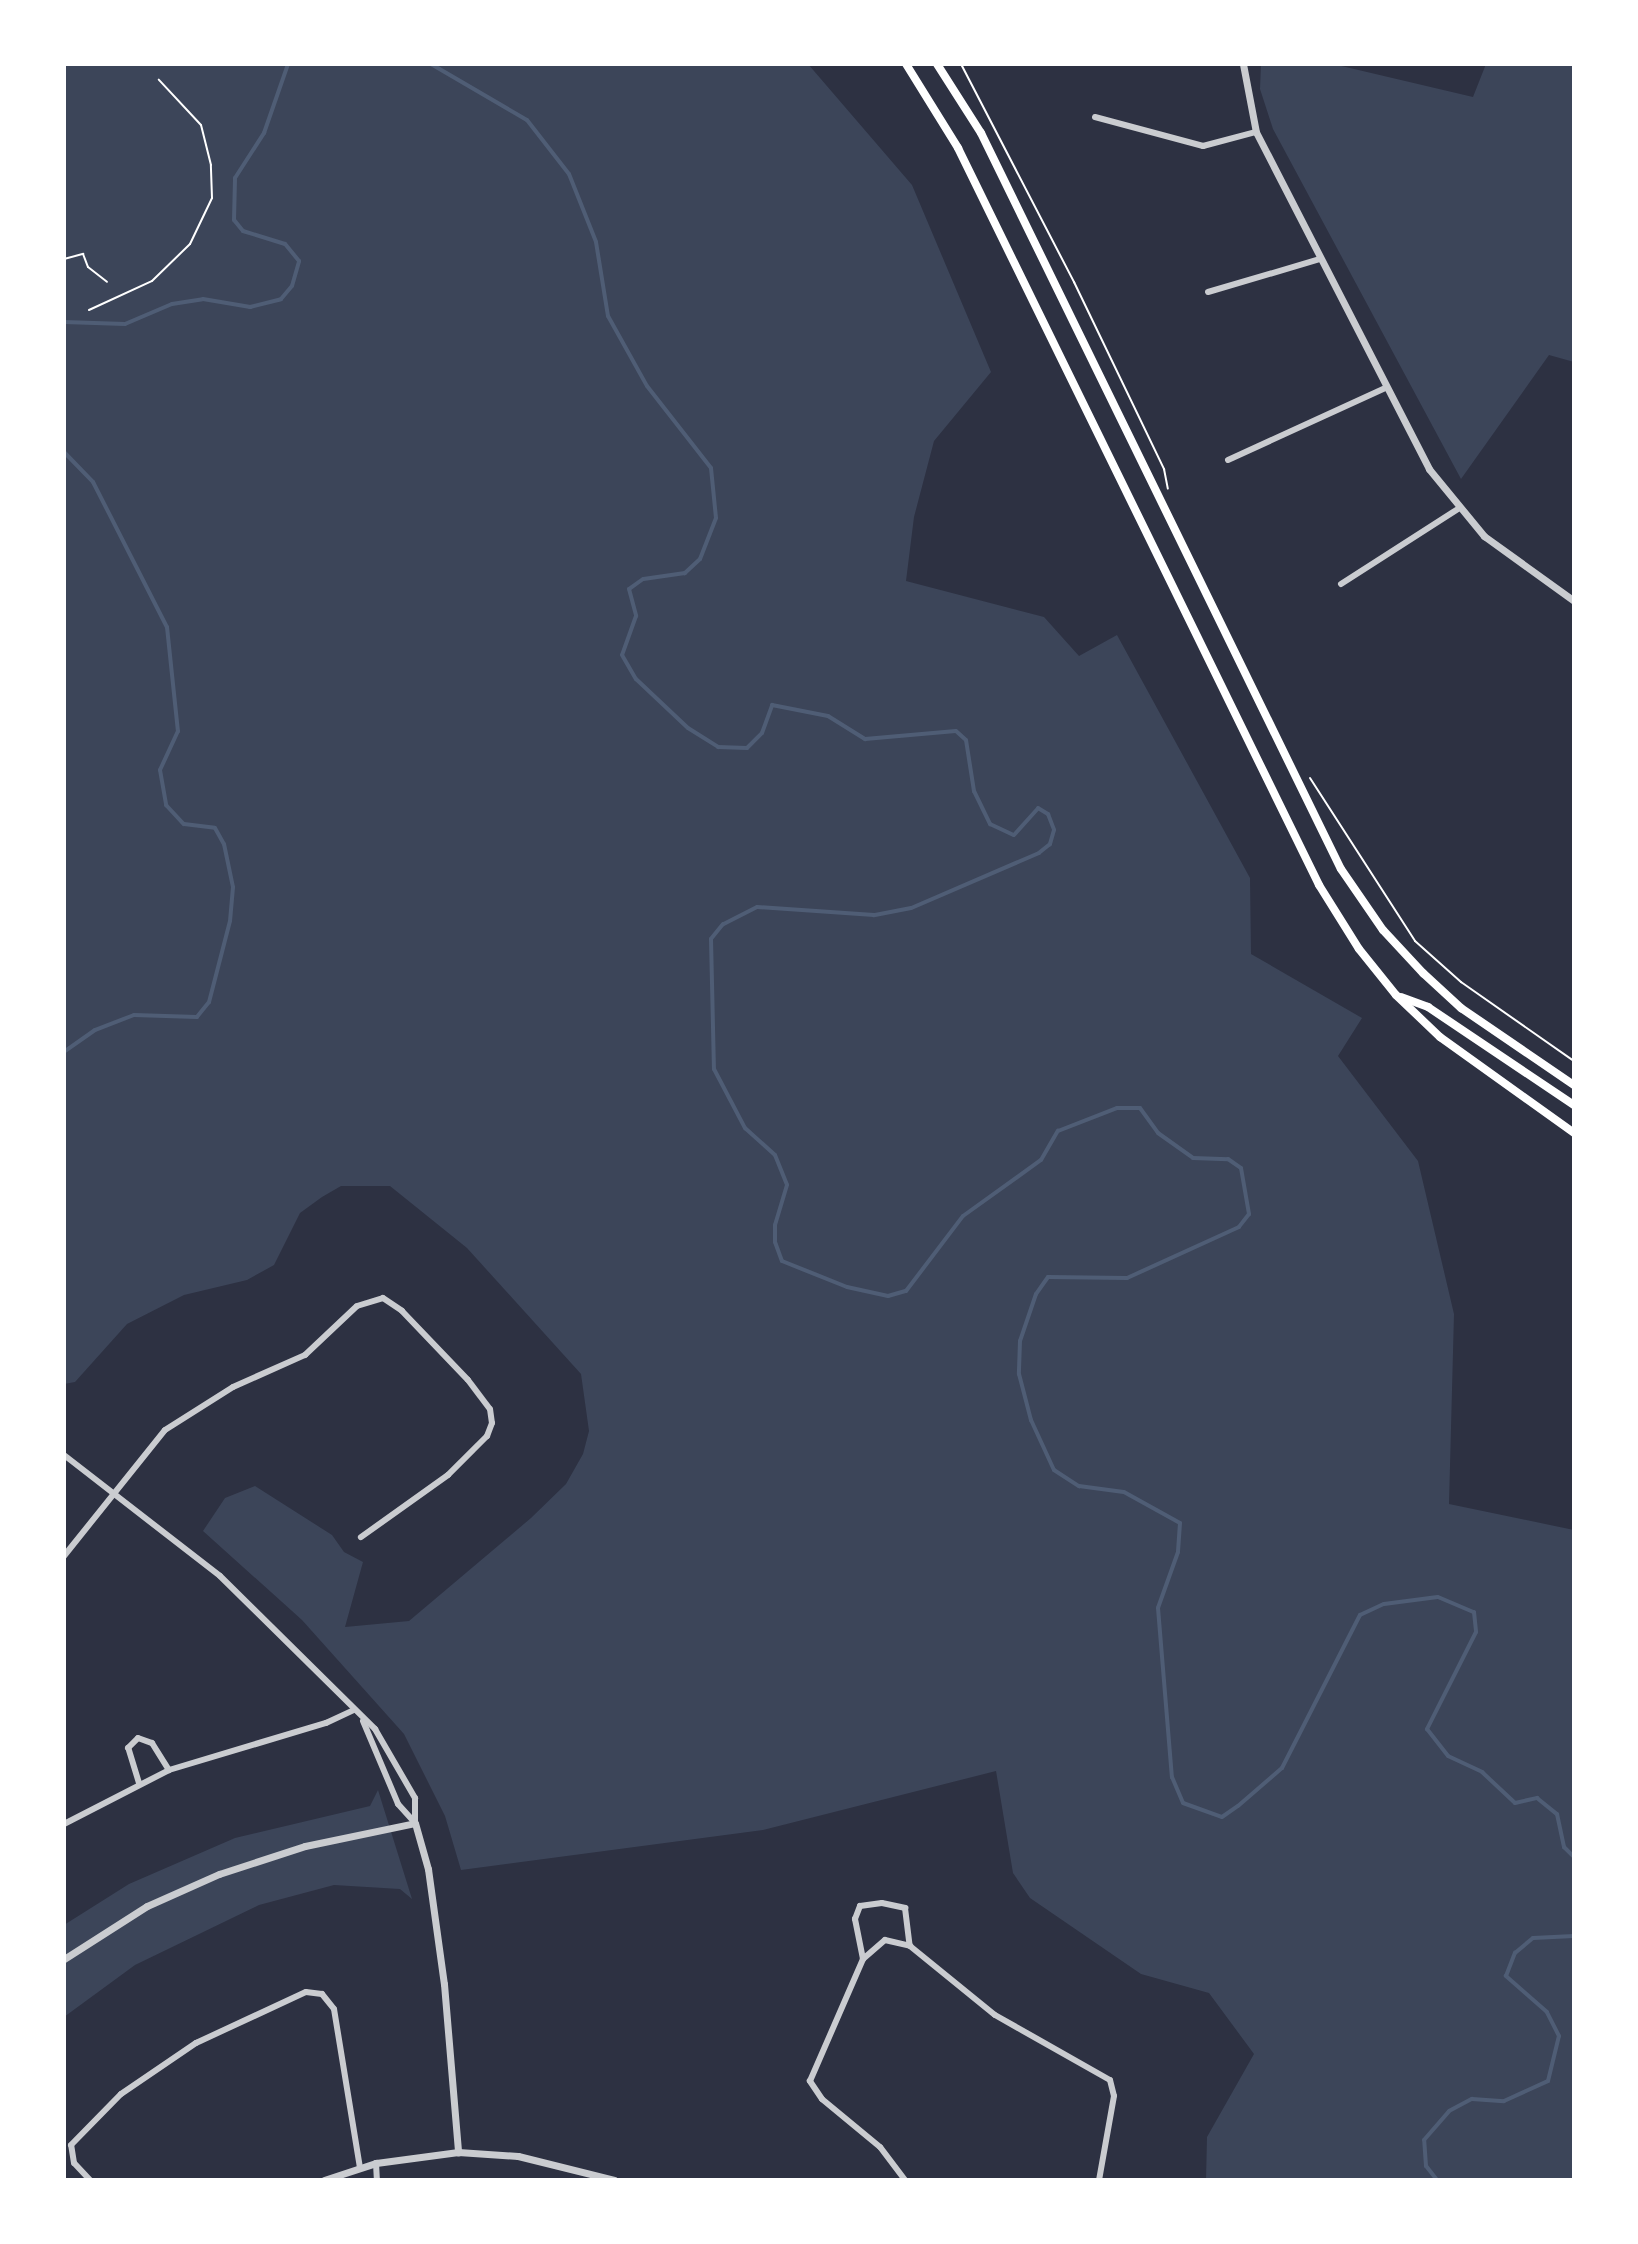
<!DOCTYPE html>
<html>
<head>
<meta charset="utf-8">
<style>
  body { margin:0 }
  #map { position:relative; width:1638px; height:2244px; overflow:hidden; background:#2d3142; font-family:"Golos Text",sans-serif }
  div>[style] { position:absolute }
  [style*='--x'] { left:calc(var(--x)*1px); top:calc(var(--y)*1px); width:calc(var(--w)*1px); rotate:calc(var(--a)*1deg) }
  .green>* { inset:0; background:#3c4559 }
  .stream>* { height:4px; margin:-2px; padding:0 2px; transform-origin:2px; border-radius:2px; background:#4f5d75 }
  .path>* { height:2px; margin:-1px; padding:0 1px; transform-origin:1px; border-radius:1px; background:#fff }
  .minor>* { height:6px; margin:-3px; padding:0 3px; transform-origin:3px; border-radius:3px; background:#caccd0 }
  .tertiary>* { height:7px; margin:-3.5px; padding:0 3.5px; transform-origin:3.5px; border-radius:3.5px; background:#caccd0 }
  .secondary>* { height:8px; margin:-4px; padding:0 4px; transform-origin:4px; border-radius:4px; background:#fff }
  span { translate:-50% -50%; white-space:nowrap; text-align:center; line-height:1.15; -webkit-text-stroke:8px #fff; paint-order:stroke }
  .frame { position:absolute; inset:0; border:66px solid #fff; pointer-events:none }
</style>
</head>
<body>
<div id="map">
  <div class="green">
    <i style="clip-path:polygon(64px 64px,808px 64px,912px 185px,991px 372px,934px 441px,914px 517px,906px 581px,1044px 617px,1079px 656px,1117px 635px,1250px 878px,1251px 954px,1362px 1018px,1338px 1056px,1418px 1161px,1454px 1314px,1449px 1504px,1574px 1530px,1574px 2180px,1206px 2180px,1207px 2137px,1254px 2054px,1209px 1993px,1141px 1974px,1030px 1898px,1013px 1873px,996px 1771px,763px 1830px,461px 1870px,445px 1816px,404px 1734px,302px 1620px,203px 1531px,225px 1498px,255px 1486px,332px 1535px,344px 1552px,363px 1562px,345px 1627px,409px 1621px,531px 1518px,566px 1484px,583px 1454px,589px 1431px,581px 1374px,467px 1248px,390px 1186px,341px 1186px,322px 1197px,300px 1213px,274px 1265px,247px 1280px,184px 1295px,127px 1324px,75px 1382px,64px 1384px)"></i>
    <i style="clip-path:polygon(1261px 64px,1333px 64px,1473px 97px,1486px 64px,1574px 64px,1574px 362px,1549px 355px,1461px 479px,1273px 129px,1260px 89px)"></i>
    <i style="clip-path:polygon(378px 1790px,412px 1899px,400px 1889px,334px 1885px,259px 1905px,135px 1965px,64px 2017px,64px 1925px,129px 1884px,235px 1838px,370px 1806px)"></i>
  </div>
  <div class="stream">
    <i style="--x:431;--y:64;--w:111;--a:30.3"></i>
    <i style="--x:527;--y:120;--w:68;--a:52.1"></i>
    <i style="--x:569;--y:174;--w:73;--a:68.3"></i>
    <i style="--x:596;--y:242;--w:75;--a:80.8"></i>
    <i style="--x:608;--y:316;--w:80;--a:60.9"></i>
    <i style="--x:647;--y:386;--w:104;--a:52"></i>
    <i style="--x:711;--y:468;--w:50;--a:84.3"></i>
    <i style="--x:716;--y:518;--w:44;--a:111.3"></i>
    <i style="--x:700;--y:559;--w:21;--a:137"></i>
    <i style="--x:685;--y:573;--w:42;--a:171.9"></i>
    <i style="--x:643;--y:579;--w:17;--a:144"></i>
    <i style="--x:629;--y:589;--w:28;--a:75"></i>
    <i style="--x:636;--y:616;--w:41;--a:109.7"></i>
    <i style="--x:622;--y:655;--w:28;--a:60"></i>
    <i style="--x:636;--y:679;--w:71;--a:43.3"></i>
    <i style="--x:688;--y:728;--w:36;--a:32"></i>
    <i style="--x:718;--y:747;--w:29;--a:2"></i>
    <i style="--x:747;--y:748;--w:21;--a:-45"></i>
    <i style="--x:762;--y:733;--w:30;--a:-70"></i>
    <i style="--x:772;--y:705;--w:57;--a:11.1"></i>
    <i style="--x:828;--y:716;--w:44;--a:31.9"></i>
    <i style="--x:865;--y:739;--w:91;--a:-5"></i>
    <i style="--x:956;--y:731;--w:13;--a:42"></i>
    <i style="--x:966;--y:740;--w:52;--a:81.1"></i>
    <i style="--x:974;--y:791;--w:37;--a:64"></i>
    <i style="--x:990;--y:824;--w:26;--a:25"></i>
    <i style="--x:1014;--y:835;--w:36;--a:-48"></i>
    <i style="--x:1038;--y:808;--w:12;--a:31"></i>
    <i style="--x:1048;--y:814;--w:17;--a:69"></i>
    <i style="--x:1054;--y:830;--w:15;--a:106"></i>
    <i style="--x:1050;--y:844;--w:14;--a:141"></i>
    <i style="--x:1039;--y:853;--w:139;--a:156.7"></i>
    <i style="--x:911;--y:908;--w:38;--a:169"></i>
    <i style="--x:874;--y:915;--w:117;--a:-176.1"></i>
    <i style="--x:757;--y:907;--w:38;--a:153"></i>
    <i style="--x:723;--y:924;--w:19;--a:129"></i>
    <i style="--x:711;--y:939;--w:130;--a:88.7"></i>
    <i style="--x:714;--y:1069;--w:67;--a:62.3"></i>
    <i style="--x:745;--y:1128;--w:40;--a:42"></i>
    <i style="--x:775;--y:1155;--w:32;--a:68"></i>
    <i style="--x:787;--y:1185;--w:42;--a:106.7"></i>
    <i style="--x:775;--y:1225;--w:17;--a:90"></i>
    <i style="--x:775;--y:1242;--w:20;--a:70"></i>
    <i style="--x:782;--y:1261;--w:70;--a:21.8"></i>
    <i style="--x:847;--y:1287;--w:42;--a:12.4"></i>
    <i style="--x:888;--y:1296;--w:19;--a:-16"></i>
    <i style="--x:906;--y:1291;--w:94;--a:-52.8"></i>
    <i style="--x:963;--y:1216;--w:96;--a:-35.7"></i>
    <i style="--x:1041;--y:1160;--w:34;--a:-60"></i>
    <i style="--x:1058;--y:1131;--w:63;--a:-21.3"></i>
    <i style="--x:1117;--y:1108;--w:23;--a:0"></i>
    <i style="--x:1140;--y:1108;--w:31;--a:54"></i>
    <i style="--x:1158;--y:1133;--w:43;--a:35.5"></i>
    <i style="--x:1193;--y:1158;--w:35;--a:2"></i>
    <i style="--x:1228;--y:1159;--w:16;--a:35"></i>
    <i style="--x:1241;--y:1168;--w:47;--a:80.1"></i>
    <i style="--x:1249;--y:1214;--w:16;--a:128"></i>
    <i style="--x:1239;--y:1227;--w:123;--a:155.5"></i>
    <i style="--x:1127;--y:1278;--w:79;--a:-179.3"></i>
    <i style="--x:1048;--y:1277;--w:21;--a:125"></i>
    <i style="--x:1036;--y:1294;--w:50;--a:108.8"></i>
    <i style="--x:1020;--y:1341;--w:33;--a:92"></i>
    <i style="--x:1019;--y:1374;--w:48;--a:75.4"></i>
    <i style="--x:1031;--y:1420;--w:55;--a:65.3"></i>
    <i style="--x:1054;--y:1470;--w:30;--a:33"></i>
    <i style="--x:1079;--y:1486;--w:45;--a:7.6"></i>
    <i style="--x:1124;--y:1492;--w:64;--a:29"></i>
    <i style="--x:1180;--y:1523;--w:29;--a:94"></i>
    <i style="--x:1178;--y:1552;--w:59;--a:109.7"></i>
    <i style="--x:1158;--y:1608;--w:170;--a:85.3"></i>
    <i style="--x:1172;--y:1777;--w:28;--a:67"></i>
    <i style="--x:1183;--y:1803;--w:41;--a:19.7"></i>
    <i style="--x:1222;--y:1817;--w:19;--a:-35"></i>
    <i style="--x:1238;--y:1806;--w:58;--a:-40.8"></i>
    <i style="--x:1282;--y:1768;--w:172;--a:-63"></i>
    <i style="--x:1360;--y:1615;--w:26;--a:-25"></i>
    <i style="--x:1384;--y:1604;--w:54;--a:-7.4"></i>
    <i style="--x:1438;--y:1597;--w:39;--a:23"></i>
    <i style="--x:1474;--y:1612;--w:20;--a:84"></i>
    <i style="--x:1476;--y:1632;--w:109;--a:116.8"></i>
    <i style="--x:1427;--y:1729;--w:34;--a:52"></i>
    <i style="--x:1448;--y:1756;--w:38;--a:25"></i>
    <i style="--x:1482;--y:1772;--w:45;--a:43.2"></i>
    <i style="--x:1515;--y:1803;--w:23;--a:-13"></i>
    <i style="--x:1537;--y:1798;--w:26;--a:39"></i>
    <i style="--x:1557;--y:1814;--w:34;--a:78"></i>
    <i style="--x:1564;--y:1847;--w:14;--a:45"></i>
    <i style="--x:64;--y:322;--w:61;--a:1.9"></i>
    <i style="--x:125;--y:324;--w:51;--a:-23.1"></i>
    <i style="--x:172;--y:304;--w:31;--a:-9"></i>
    <i style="--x:203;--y:299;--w:48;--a:9.7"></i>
    <i style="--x:250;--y:307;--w:32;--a:-14"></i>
    <i style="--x:281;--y:299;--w:17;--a:-50"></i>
    <i style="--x:292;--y:286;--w:26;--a:-74"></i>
    <i style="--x:299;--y:261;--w:22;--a:-129"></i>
    <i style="--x:285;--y:244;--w:44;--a:-162.8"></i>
    <i style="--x:243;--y:231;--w:14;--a:-129"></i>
    <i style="--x:234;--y:220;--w:42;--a:-88.6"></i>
    <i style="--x:235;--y:178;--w:54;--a:-57.2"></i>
    <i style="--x:264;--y:133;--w:73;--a:-70.8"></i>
    <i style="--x:64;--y:452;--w:42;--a:46"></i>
    <i style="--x:93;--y:482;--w:163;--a:63"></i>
    <i style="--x:167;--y:627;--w:105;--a:84"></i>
    <i style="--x:178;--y:731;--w:43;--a:114.8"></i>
    <i style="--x:160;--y:770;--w:36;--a:80"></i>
    <i style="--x:166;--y:805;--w:26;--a:47"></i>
    <i style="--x:184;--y:824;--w:31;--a:7"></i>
    <i style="--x:215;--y:828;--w:18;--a:61"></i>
    <i style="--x:224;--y:844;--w:44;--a:78.2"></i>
    <i style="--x:233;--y:887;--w:34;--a:95"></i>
    <i style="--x:230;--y:921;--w:84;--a:104.5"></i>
    <i style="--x:209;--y:1002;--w:19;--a:129"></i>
    <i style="--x:197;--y:1017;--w:63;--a:-178.2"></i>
    <i style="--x:134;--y:1015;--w:42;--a:159"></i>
    <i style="--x:95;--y:1030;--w:38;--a:145"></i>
    <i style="--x:1437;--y:2180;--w:18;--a:-128"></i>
    <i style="--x:1426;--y:2166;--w:26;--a:-94"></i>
    <i style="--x:1424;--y:2140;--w:38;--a:-49"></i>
    <i style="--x:1449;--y:2111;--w:26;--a:-28"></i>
    <i style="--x:1472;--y:2099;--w:32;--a:4"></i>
    <i style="--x:1504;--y:2101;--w:48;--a:-24.4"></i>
    <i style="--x:1548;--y:2081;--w:46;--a:-76.3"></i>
    <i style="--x:1559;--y:2036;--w:27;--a:-117"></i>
    <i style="--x:1547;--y:2012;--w:55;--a:-138.7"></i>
    <i style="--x:1506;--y:1976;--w:25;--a:-69"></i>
    <i style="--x:1515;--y:1953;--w:23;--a:-40"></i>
    <i style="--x:1533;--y:1938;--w:41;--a:-2.8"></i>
  </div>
  <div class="path">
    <i style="--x:961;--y:64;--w:246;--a:62.6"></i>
    <i style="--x:1074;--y:282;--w:208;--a:64.3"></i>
    <i style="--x:1164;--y:469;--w:20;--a:79"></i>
    <i style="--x:64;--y:259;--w:20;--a:-15"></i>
    <i style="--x:83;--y:254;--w:14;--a:69"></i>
    <i style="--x:88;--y:267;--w:24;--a:38"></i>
    <i style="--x:89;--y:310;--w:69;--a:-24.7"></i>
    <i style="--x:152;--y:281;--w:53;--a:-44.2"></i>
    <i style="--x:190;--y:244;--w:51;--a:-64.4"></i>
    <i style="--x:212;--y:198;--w:33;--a:-92"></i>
    <i style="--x:211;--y:165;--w:41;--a:-104"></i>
    <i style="--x:201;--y:125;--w:62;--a:-133"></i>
    <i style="--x:1310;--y:778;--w:194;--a:57.2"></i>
    <i style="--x:1415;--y:941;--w:62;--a:41.7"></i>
    <i style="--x:1461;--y:982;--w:138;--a:35"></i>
  </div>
  <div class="minor">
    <i style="--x:1095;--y:117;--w:112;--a:15"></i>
    <i style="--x:1203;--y:146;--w:55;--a:-14.8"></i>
    <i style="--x:1208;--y:292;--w:117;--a:-16.4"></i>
    <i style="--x:1228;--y:460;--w:173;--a:-24.6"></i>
    <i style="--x:1341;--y:584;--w:139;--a:-32.7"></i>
    <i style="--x:64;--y:1455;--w:197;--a:37.8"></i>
    <i style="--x:220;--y:1576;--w:218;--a:44.6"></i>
    <i style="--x:375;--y:1729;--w:80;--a:59.9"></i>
    <i style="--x:415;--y:1798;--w:25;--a:90"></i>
    <i style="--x:64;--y:1556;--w:161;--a:-51.3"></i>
    <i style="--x:165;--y:1430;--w:80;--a:-32.3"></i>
    <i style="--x:233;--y:1387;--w:79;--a:-24"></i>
    <i style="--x:305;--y:1355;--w:71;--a:-43.3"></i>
    <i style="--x:357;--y:1306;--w:27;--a:-17"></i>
    <i style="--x:383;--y:1298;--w:23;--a:34"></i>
    <i style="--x:402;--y:1311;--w:95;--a:46.3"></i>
    <i style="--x:468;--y:1380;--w:36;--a:53"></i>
    <i style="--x:490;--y:1409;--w:14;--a:82"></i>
    <i style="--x:492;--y:1423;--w:14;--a:111"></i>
    <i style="--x:487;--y:1436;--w:55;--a:135"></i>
    <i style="--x:448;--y:1475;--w:107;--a:144.5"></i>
    <i style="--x:363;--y:1721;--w:90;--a:67.1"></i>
    <i style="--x:398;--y:1804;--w:25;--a:48"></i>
    <i style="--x:139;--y:1783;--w:37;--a:-107"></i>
    <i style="--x:128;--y:1748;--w:14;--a:-45"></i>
    <i style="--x:138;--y:1738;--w:15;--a:20"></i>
    <i style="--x:152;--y:1743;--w:32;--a:58"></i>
    <i style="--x:64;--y:1824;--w:118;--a:-27.2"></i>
    <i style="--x:169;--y:1770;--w:164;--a:-16.7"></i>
    <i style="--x:326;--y:1723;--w:31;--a:-25"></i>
    <i style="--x:863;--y:1959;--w:41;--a:-101.3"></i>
    <i style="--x:855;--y:1919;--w:14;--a:-69"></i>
    <i style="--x:860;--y:1906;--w:22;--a:-8"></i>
    <i style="--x:882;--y:1903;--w:24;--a:12"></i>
    <i style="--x:905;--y:1908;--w:38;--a:83"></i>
    <i style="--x:376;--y:2163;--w:17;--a:87"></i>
    <i style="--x:90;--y:2180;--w:23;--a:-133"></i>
    <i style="--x:74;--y:2163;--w:18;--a:-99"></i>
    <i style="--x:71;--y:2145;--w:71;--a:-45.6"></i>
    <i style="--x:121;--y:2094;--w:91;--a:-34.2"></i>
    <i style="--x:196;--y:2043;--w:121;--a:-24.9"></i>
    <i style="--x:306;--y:1992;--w:16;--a:7"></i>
    <i style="--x:322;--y:1994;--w:19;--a:51"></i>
    <i style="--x:334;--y:2009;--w:160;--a:80.7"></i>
    <i style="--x:905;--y:2180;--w:41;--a:-127.1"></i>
    <i style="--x:880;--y:2147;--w:75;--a:-140.4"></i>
    <i style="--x:822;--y:2099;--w:22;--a:-124"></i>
    <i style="--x:810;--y:2081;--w:133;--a:-66.5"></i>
    <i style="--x:863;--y:1959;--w:29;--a:-41"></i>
    <i style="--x:885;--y:1940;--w:26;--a:13"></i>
    <i style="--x:910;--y:1946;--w:109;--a:39.1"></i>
    <i style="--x:995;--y:2015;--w:132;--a:29.5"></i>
    <i style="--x:1110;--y:2080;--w:16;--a:76"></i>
    <i style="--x:1114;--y:2096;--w:85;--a:100.1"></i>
  </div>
  <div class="tertiary">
    <i style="--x:1243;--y:64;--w:69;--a:79.2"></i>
    <i style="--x:1256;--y:132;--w:379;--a:62.8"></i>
    <i style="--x:1429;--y:469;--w:87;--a:50.6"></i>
    <i style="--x:1484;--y:536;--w:111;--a:35.8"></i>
    <i style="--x:64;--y:1959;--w:98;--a:-32.6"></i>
    <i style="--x:147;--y:1906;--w:79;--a:-24"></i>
    <i style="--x:219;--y:1874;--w:90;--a:-18"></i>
    <i style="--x:305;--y:1846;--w:112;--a:-11.8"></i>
    <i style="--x:415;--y:1823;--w:48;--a:74.2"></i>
    <i style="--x:428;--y:1869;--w:116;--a:82.1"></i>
    <i style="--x:444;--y:1984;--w:169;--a:85.2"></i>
    <i style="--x:324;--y:2180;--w:55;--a:-18.1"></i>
    <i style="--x:376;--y:2163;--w:83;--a:-7.6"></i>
    <i style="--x:458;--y:2152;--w:60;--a:3.8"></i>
    <i style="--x:518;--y:2156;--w:99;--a:14"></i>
  </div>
  <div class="secondary">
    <i style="--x:906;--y:64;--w:99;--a:58.2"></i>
    <i style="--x:958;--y:148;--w:821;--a:63.9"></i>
    <i style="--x:1319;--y:885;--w:75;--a:58"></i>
    <i style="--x:1359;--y:949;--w:59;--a:51.2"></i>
    <i style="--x:1396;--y:995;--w:61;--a:43.7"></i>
    <i style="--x:1440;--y:1037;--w:165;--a:35.6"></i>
    <i style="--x:937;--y:64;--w:82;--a:57.5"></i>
    <i style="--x:981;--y:133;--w:819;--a:63.94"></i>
    <i style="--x:1341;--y:869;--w:74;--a:55.5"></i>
    <i style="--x:1383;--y:930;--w:59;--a:47.1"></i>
    <i style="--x:1423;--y:973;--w:52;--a:42.6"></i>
    <i style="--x:1461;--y:1008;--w:137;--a:34.3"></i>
    <i style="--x:1401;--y:997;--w:29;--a:20"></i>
    <i style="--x:1428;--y:1007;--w:176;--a:33.9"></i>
  </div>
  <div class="frame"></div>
</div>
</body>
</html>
